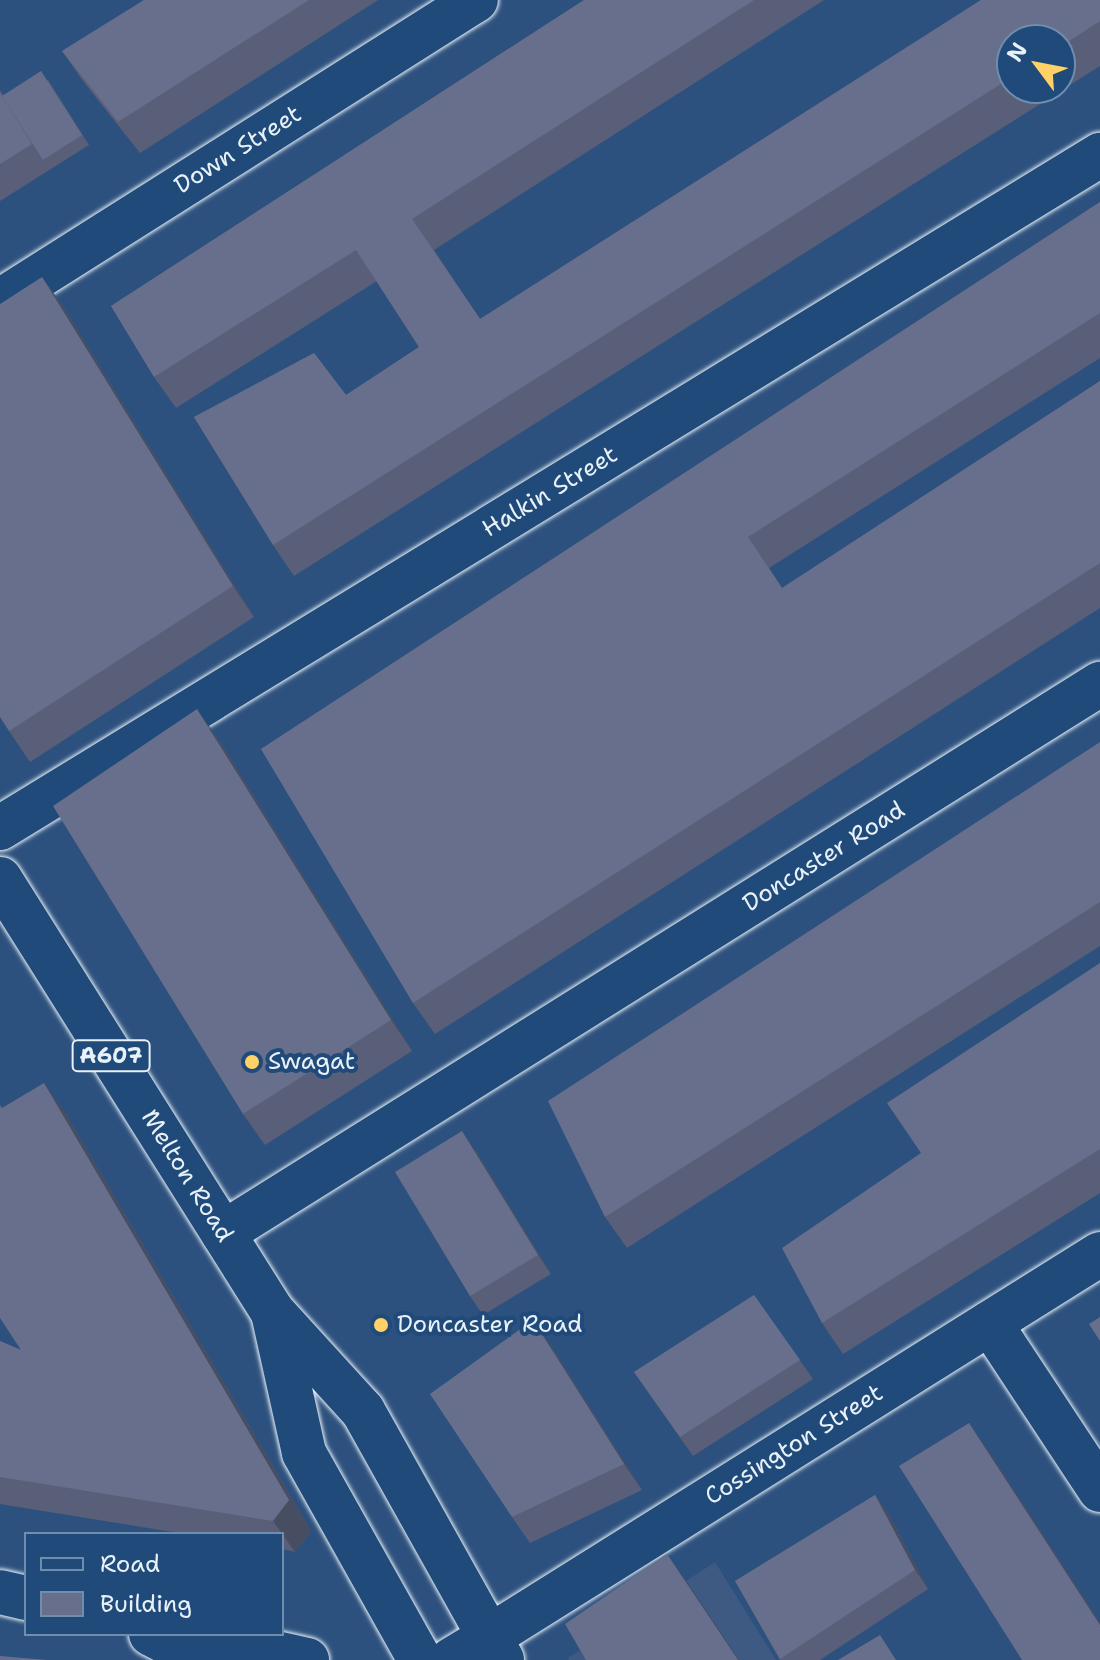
<!DOCTYPE html>
<html>
<head>
<meta charset="utf-8">
<style>
  body { margin:0 }
  #map { position:relative; width:1100px; height:1660px; overflow:hidden; background:#2d517e; font-family:"Shantell Sans",sans-serif }
  div>[style] { position:absolute }
  [style*='--x'] { left:calc(var(--x)*1px); top:calc(var(--y)*1px); width:calc(var(--w)*1px); rotate:calc(var(--a)*1deg) }
  .built>* { inset:0; background:#3e5a82 }
  .roads { filter:drop-shadow(0 0 2px #e8f1f8) drop-shadow(0 0 2px #e8f1f8) }
  .street>* { height:44px; margin:-22px; padding:0 22px; transform-origin:22px; border-radius:22px; background:#1f4a7a }
  .secondary>* { height:44px; margin:-22px; padding:0 22px; transform-origin:22px; border-radius:22px; background:#1f4a7a }
  .primary>* { height:44px; margin:-22px; padding:0 22px; transform-origin:22px; border-radius:22px; background:#1f4a7a }
  .wall>* { inset:0; background:#595f78 }
  .shaded-wall>* { inset:0; background:#484e62 }
  .building>* { inset:0; background:#676f8c }
  .dots>* { width:22px; height:22px; translate:-50% -50%; box-sizing:border-box; border:4px solid #1f4a7a; border-radius:50% }
  span { translate:-50% -50%; white-space:nowrap; text-align:center; line-height:1.15; -webkit-text-stroke:8px #1f4a7a; paint-order:stroke }
  .shield-label span { padding:2px 6px; background:#1f4a7a; border:2px solid; border-radius:6px; -webkit-text-stroke-width:0 }
  .shield-label { font-size:22px; color:#e8f1f8; font-weight:700 }
  .street-label { font-size:24px; color:#e8f1f8 }
  .poi-label { font-size:24px; color:#e8f1f8 }
  .left { translate:0 -50%; text-align:left }
  .legend { position:absolute; left:24px; top:1532px; width:260px; height:104px; box-sizing:border-box; background:#1f4a7a; border:2px solid #6f8dac; margin:0; padding:10px 14px; list-style:none; font-size:24px; color:#e8f1f8 }
  .legend li { display:flex; align-items:center; gap:16px; height:40px }
  .legend b { width:40px; border:2px solid #6f8dac }
  .north { position:absolute; left:996px; top:24px; width:80px; height:80px; box-sizing:border-box; background:#1f4a7a; border:2px solid #6f8dac; border-radius:50%; rotate:302deg; font-size:22px; font-weight:700; line-height:32px; text-align:center; color:#e8f1f8 }
  .north::after { content:''; display:block; margin:auto; width:28px; height:36px; background:#ffd166; clip-path:polygon(50% 0,100% 100%,50% 72%,0 100%) }
</style>
</head>
<body>
<div id="map">
  <div class="built">
    <i style="clip-path:polygon(715px 1562px,776px 1660px,569px 1660px,568px 1658px)"></i>
  </div>
  <div class="roads">
    <div class="street">
      <i style="--x:0;--y:301;--w:563;--a:-32.31"></i>
      <i style="--x:0;--y:828;--w:1290;--a:-31.46"></i>
      <i style="--x:223;--y:1233;--w:1035;--a:-32.05"></i>
      <i style="--x:990;--y:1323;--w:200;--a:56.6"></i>
      <i style="--x:489;--y:1637;--w:721;--a:-32.08"></i>
    </div>
    <div class="secondary">
      <i style="--x:0;--y:1592;--w:27;--a:13"></i>
      <i style="--x:151;--y:1634;--w:57;--a:27"></i>
      <i style="--x:191;--y:1634;--w:119;--a:12.6"></i>
    </div>
    <div class="primary">
      <i style="--x:0;--y:879;--w:510;--a:57.8"></i>
      <i style="--x:272;--y:1311;--w:135;--a:47.7"></i>
      <i style="--x:363;--y:1411;--w:285;--a:60.8"></i>
      <i style="--x:273;--y:1313;--w:143;--a:77.5"></i>
      <i style="--x:304;--y:1453;--w:237;--a:60.7"></i>
      <i style="--x:451;--y:1660;--w:44;--a:-31.2"></i>
    </div>
  </div>
  <div class="wall">
    <i style="clip-path:polygon(144px 0,378px 0,140px 153px,83px 81px,62px 51px)"></i>
    <i style="clip-path:polygon(evenodd,584px 0,824px 0,434px 250px,480px 319px,981px 0,1100px 0,1100px 66px,294px 576px,273px 545px,194px 417px,314px 353px,346px 395px,419px 347px,377px 281px,176px 408px,154px 377px,111px 306px,584px 0,1012px 40px,1060px 40px,1060px 88px,1012px 88px,1012px 40px)"></i>
    <i style="clip-path:polygon(48px 80px,89px 145px,0 201px,0 90px,3px 95px)"></i>
    <i style="clip-path:polygon(1100px 202px,1100px 358px,769px 568px,782px 588px,1100px 381px,1100px 608px,435px 1034px,413px 1003px,261px 749px)"></i>
    <i style="clip-path:polygon(42px 277px,64px 308px,254px 617px,30px 762px,9px 731px)"></i>
    <i style="clip-path:polygon(219px 740px,412px 1051px,265px 1145px,243px 1114px)"></i>
    <i style="clip-path:polygon(1100px 742px,1100px 946px,627px 1248px,605px 1217px)"></i>
    <i style="clip-path:polygon(1100px 963px,1100px 1193px,843px 1354px,822px 1323px,921px 1153px)"></i>
    <i style="clip-path:polygon(3px 1108px,66px 1114px,311px 1531px,295px 1552px,282px 1549px,282px 1534px,185px 1534px,0 1504px,0 1341px,21px 1350px)"></i>
    <i style="clip-path:polygon(475px 1150px,551px 1274px,483px 1315px,470px 1296px)"></i>
    <i style="clip-path:polygon(754px 1295px,813px 1379px,693px 1456px,634px 1372px)"></i>
    <i style="clip-path:polygon(551px 1346px,642px 1490px,530px 1543px,512px 1517px)"></i>
    <i style="clip-path:polygon(875px 1495px,888px 1513px,928px 1589px,820px 1660px,780px 1660px,735px 1581px)"></i>
  </div>
  <div class="shaded-wall">
    <i style="clip-path:polygon(42px 277px,64px 308px,254px 617px,233px 586px)"></i>
    <i style="clip-path:polygon(197px 709px,219px 740px,412px 1051px,391px 1020px)"></i>
    <i style="clip-path:polygon(44px 1083px,66px 1114px,311px 1531px,295px 1552px,273px 1521px)"></i>
    <i style="clip-path:polygon(462px 1131px,475px 1150px,551px 1274px,538px 1255px)"></i>
    <i style="clip-path:polygon(533px 1320px,551px 1346px,642px 1490px,624px 1464px)"></i>
    <i style="clip-path:polygon(969px 1423px,991px 1454px,1100px 1622px,1100px 1625px)"></i>
    <i style="clip-path:polygon(875px 1495px,888px 1513px,928px 1589px,915px 1570px)"></i>
    <i style="clip-path:polygon(667px 1554px,689px 1585px,739px 1660px,738px 1660px)"></i>
  </div>
  <div class="building">
    <i style="clip-path:polygon(144px 0,309px 0,118px 122px,62px 51px)"></i>
    <i style="clip-path:polygon(584px 0,754px 0,412px 219px,480px 319px,981px 0,1100px 0,1100px 21px,1060px 47px,1060px 40px,1012px 40px,1012px 77px,273px 545px,194px 417px,314px 353px,346px 395px,419px 347px,356px 250px,154px 377px,111px 306px)"></i>
    <i style="clip-path:polygon(41px 71px,82px 135px,43px 160px,2px 96px)"></i>
    <i style="clip-path:polygon(0 93px,32px 144px,0 164px)"></i>
    <i style="clip-path:polygon(1100px 202px,1100px 313px,748px 537px,782px 588px,1100px 381px,1100px 563px,413px 1003px,261px 749px)"></i>
    <i style="clip-path:polygon(42px 277px,233px 586px,9px 731px,0 717px,0 304px)"></i>
    <i style="clip-path:polygon(197px 709px,391px 1020px,243px 1114px,53px 806px)"></i>
    <i style="clip-path:polygon(1100px 742px,1100px 902px,605px 1217px,548px 1101px)"></i>
    <i style="clip-path:polygon(1100px 963px,1100px 1149px,822px 1323px,782px 1248px,921px 1153px,887px 1103px)"></i>
    <i style="clip-path:polygon(44px 1083px,289px 1500px,273px 1521px,0 1477px,0 1341px,21px 1350px,0 1318px,0 1105px,2px 1108px)"></i>
    <i style="clip-path:polygon(462px 1131px,538px 1255px,470px 1296px,395px 1172px)"></i>
    <i style="clip-path:polygon(754px 1295px,800px 1360px,680px 1437px,634px 1372px)"></i>
    <i style="clip-path:polygon(1100px 1317px,1100px 1341px,1089px 1324px)"></i>
    <i style="clip-path:polygon(533px 1320px,624px 1464px,512px 1517px,430px 1394px)"></i>
    <i style="clip-path:polygon(969px 1423px,1100px 1625px,1100px 1660px,1022px 1660px,899px 1466px)"></i>
    <i style="clip-path:polygon(875px 1495px,915px 1570px,780px 1659px,735px 1581px)"></i>
    <i style="clip-path:polygon(667px 1554px,738px 1660px,586px 1660px,565px 1624px)"></i>
    <i style="clip-path:polygon(880px 1635px,896px 1660px,838px 1660px)"></i>
    <i style="clip-path:polygon(0 1656px,48px 1660px,0 1660px)"></i>
  </div>
  <div class="dots">
    <i style="left:252px;top:1062px;background:#ffd166"></i>
    <i style="left:381px;top:1325px;background:#ffd166"></i>
  </div>
  <div class="shield-label">
    <span style="left:111px;top:1056px">A607</span>
  </div>
  <div class="street-label">
    <span style="left:238px;top:150px;rotate:-32deg">Down Street</span>
    <span style="left:550px;top:492px;rotate:-31deg">Halkin Street</span>
    <span style="left:824px;top:857px;rotate:-32deg">Doncaster Road</span>
    <span style="left:187px;top:1176px;rotate:58deg">Melton Road</span>
    <span style="left:794px;top:1445px;rotate:-32deg">Cossington Street</span>
  </div>
  <div class="poi-label">
    <span class="left" style="left:268px;top:1062px">Swagat</span>
    <span class="left" style="left:397px;top:1325px">Doncaster Road</span>
  </div>
  <ul class="legend">
  <li><b style="height:10px;background:#1f4a7a"></b>Road</li>
  <li><b style="height:22px;background:#676f8c"></b>Building</li>
  </ul>
  <div class="north">N</div>
</div>
</body>
</html>
